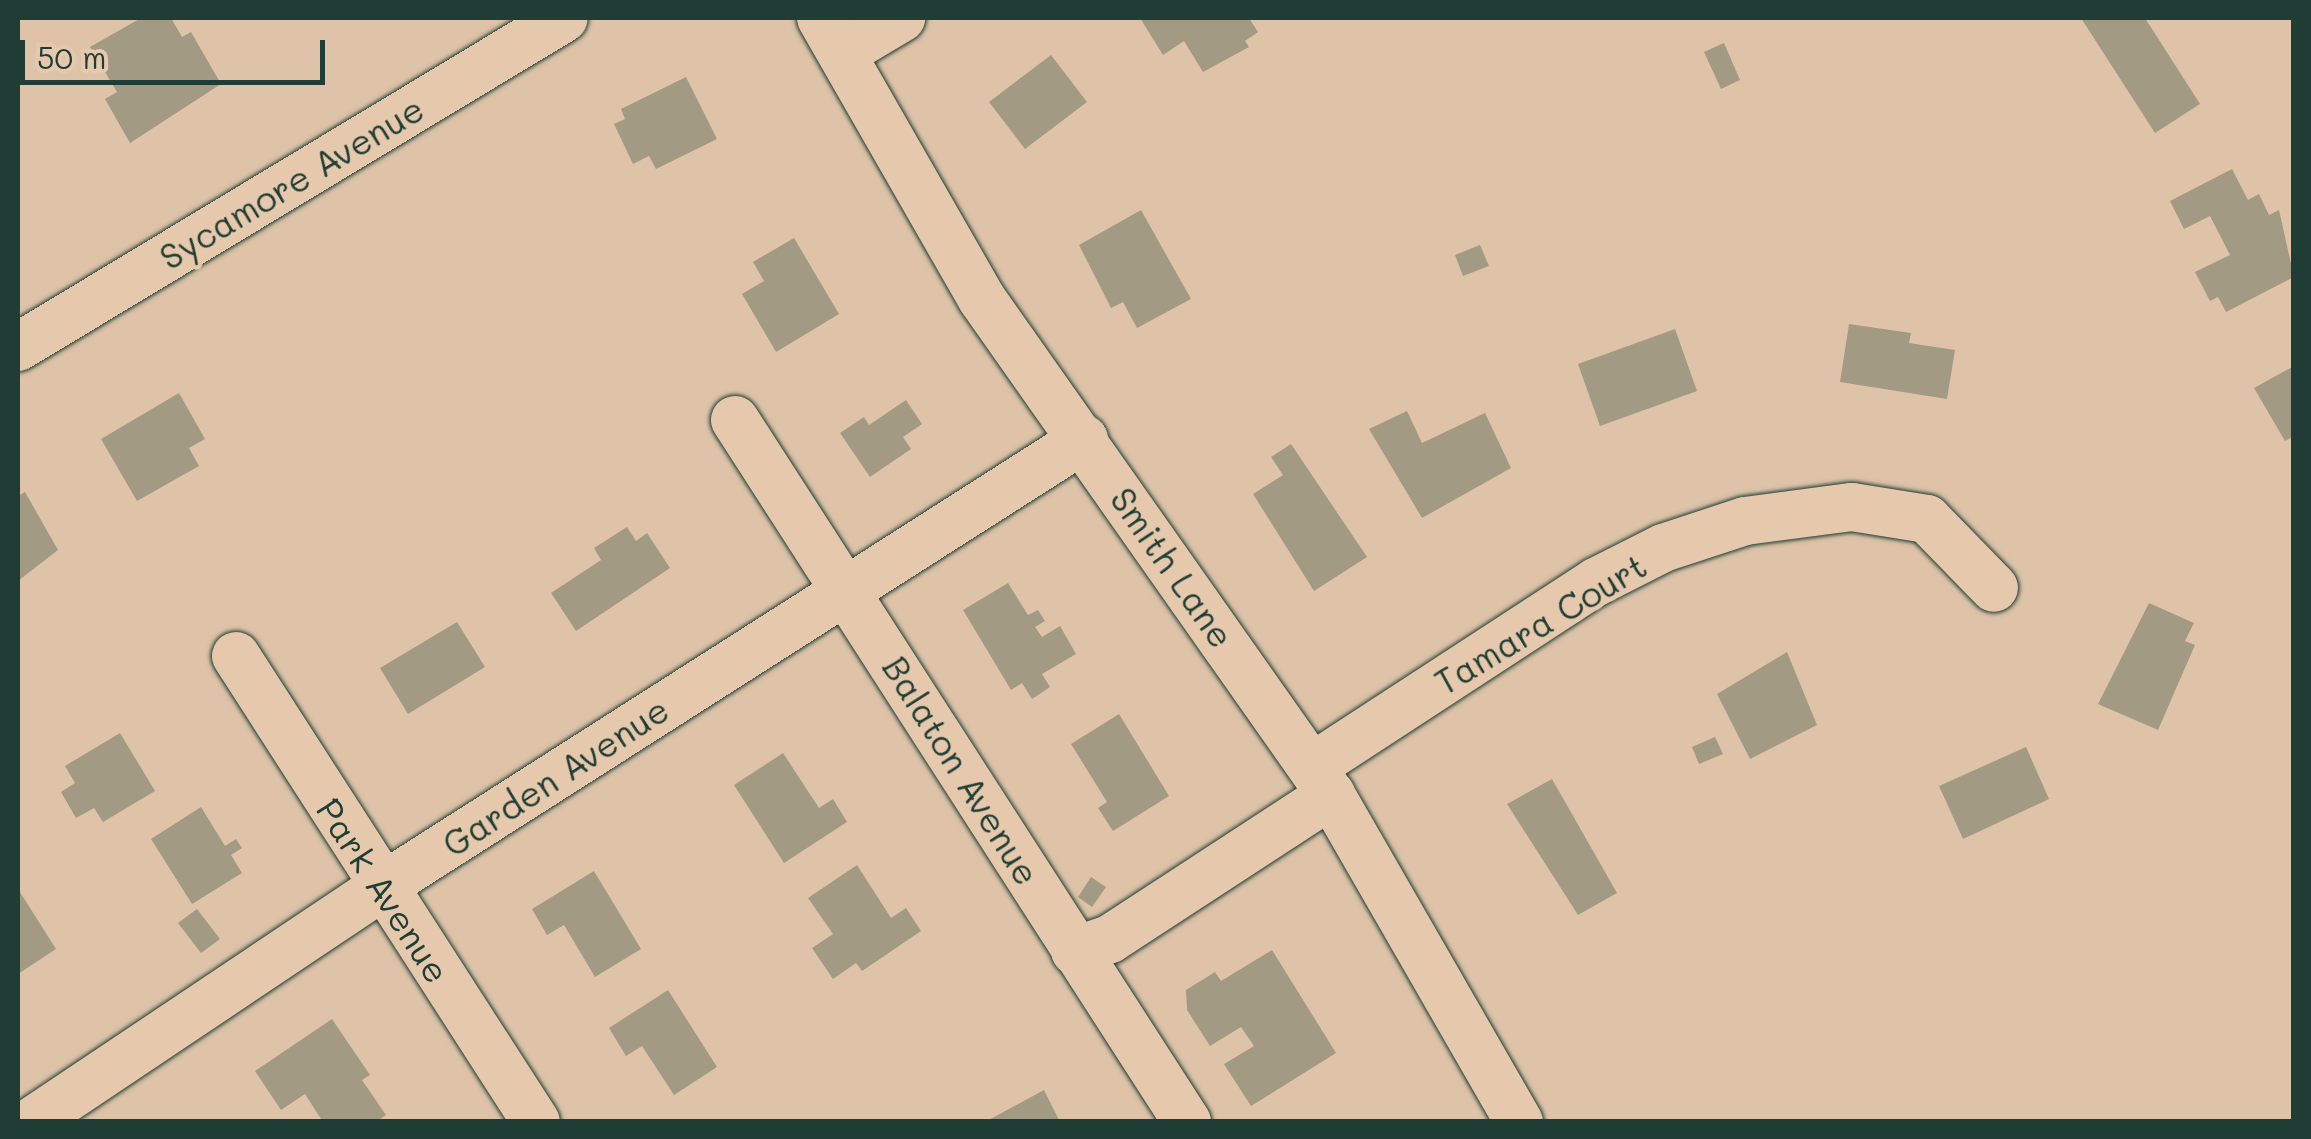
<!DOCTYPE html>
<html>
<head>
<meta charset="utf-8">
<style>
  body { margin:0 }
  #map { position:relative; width:2311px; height:1139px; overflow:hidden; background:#dec3a8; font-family:Mali,sans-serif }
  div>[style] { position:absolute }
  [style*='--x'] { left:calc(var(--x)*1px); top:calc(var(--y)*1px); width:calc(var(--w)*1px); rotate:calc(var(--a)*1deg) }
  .building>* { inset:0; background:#a39a84 }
  .roads { filter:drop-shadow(0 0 2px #1f3d34) drop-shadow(0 0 2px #1f3d34) }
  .street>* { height:48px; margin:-24px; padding:0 24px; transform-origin:24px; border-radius:24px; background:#e6c9ad }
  span { translate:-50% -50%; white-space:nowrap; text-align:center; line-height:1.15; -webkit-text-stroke:9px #e6c9ad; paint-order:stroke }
  .street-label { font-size:35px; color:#1f3d34 }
  .frame { position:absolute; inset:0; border:20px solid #1f3d34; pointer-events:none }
  .scale { position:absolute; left:20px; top:40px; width:305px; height:45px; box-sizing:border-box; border:5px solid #1f3d34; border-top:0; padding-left:12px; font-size:30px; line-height:35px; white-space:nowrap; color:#1f3d34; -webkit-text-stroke:8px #e6c9ad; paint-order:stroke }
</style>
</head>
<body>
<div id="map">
  <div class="building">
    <i style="clip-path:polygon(141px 18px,171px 18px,182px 37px,191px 32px,221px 84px,130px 143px,105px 99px,117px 92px,90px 47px)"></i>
    <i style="clip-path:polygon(1140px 18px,1249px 18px,1258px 32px,1245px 41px,1249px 47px,1203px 72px,1184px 41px,1163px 55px)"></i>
    <i style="clip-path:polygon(2081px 18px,2145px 18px,2200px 104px,2155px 133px)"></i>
    <i style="clip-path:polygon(1724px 43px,1740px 80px,1721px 89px,1704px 52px)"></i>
    <i style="clip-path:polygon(1051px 55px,1087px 102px,1025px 149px,989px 102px)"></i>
    <i style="clip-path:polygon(686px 77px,717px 139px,656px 169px,649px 156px,633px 164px,614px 124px,625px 119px,621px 109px)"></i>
    <i style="clip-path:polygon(2232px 169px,2248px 200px,2259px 194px,2269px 215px,2279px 210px,2294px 277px,2226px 312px,2218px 297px,2210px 301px,2195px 272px,2230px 255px,2210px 216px,2184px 229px,2170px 201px)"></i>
    <i style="clip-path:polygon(1141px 210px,1191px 299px,1137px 328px,1123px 302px,1111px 308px,1079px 245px)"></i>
    <i style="clip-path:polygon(794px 238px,839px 314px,776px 352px,742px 294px,764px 281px,753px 262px)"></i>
    <i style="clip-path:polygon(1480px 245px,1489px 266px,1463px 276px,1455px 255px)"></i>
    <i style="clip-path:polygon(1849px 324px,1911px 333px,1909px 343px,1955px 350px,1947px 399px,1840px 382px)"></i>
    <i style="clip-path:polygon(1675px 329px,1697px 391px,1600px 426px,1578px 364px)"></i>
    <i style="clip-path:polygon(2294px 366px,2294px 436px,2285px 441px,2254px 388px)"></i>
    <i style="clip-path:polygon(179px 393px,205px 439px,189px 448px,199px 466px,137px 501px,101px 439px)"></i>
    <i style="clip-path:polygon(906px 400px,922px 424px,903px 437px,911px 449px,870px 477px,840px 433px,864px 417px,869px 425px)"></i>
    <i style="clip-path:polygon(1407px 411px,1422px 443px,1485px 413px,1511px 468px,1422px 518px,1369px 429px)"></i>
    <i style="clip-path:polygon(1291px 444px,1367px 557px,1314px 591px,1253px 494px,1283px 475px,1271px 457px)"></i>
    <i style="clip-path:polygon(25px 492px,58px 550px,18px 581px,18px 496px)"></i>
    <i style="clip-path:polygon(627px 527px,636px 541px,647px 533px,670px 568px,576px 631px,551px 593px,601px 560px,594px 548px)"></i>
    <i style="clip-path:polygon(1008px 583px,1028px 615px,1038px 610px,1045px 621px,1035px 627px,1042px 637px,1060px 626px,1076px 654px,1042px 674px,1050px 687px,1032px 699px,1022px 683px,1011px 690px,963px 610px)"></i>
    <i style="clip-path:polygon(2149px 603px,2194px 623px,2185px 641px,2195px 645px,2158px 730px,2098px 704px)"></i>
    <i style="clip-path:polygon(457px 622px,485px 667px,408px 714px,380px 668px)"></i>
    <i style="clip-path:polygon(1787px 652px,1817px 725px,1750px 759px,1717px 694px)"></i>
    <i style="clip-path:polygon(1119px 714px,1169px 796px,1113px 831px,1098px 808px,1107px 802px,1071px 744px)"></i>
    <i style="clip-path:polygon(120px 733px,155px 791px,103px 822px,94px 808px,76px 818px,61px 792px,75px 783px,65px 766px)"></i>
    <i style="clip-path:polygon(1715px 737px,1723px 754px,1699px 764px,1692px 747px)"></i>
    <i style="clip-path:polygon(2026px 747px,2049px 799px,1963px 839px,1939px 786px)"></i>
    <i style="clip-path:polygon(783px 753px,819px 808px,833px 799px,847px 822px,784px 863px,734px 785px)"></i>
    <i style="clip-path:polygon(1552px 779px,1617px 893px,1578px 915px,1507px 804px)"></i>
    <i style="clip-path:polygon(201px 807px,225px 846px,236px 839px,242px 848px,231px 855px,242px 873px,192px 904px,151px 839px)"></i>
    <i style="clip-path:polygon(857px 865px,891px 918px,906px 908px,921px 931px,862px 971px,856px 963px,833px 979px,812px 948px,833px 934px,808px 898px)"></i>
    <i style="clip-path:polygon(594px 871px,641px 949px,595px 977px,564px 925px,547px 935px,532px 909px)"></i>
    <i style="clip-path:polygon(1091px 877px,1106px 887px,1092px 907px,1078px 897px)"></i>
    <i style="clip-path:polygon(18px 889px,56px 949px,18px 974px)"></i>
    <i style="clip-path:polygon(197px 909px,220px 939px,201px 953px,178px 923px)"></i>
    <i style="clip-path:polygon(1272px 950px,1336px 1053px,1251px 1106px,1224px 1064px,1254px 1046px,1241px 1027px,1210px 1046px,1187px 1010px,1186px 990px,1215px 972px,1221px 981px)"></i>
    <i style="clip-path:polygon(668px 990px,717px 1067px,674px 1095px,642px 1046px,626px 1056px,609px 1028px)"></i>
    <i style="clip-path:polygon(332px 1019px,370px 1075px,362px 1080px,386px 1115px,376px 1122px,323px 1122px,305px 1094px,281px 1110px,255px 1071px)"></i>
    <i style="clip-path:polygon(1044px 1090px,1060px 1122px,985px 1122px)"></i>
  </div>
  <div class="roads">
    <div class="street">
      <i style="--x:821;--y:18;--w:324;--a:60.2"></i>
      <i style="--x:982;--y:299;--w:606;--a:54.87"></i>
      <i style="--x:1331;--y:795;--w:377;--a:60.1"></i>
      <i style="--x:842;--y:53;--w:69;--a:-30.7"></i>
      <i style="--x:18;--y:347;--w:637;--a:-31.07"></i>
      <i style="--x:735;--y:420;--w:835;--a:57.22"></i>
      <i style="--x:236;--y:656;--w:554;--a:57.23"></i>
      <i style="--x:1312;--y:767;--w:339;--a:-33.1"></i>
      <i style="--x:1596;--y:582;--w:75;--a:-26.9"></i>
      <i style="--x:1663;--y:548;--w:86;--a:-18.2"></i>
      <i style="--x:1745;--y:521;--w:108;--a:-7.5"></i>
      <i style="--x:1852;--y:507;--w:76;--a:9.1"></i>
      <i style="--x:1927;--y:519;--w:96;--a:45.8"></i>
      <i style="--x:1075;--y:951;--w:37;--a:-19"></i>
      <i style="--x:1110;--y:939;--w:264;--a:-33.1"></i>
      <i style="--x:31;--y:1122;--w:420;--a:-33.8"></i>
      <i style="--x:380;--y:888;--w:835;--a:-32.53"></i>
    </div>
  </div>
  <div class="street-label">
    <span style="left:291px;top:182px;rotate:-31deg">Sycamore Avenue</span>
    <span style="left:1173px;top:567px;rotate:55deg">Smith Lane</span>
    <span style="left:1540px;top:623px;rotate:-31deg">Tamara Court</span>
    <span style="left:962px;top:770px;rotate:58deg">Balaton Avenue</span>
    <span style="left:555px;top:776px;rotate:-33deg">Garden Avenue</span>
    <span style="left:384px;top:890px;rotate:57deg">Park Avenue</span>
  </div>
  <div class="frame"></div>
  <div class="scale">50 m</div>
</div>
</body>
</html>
